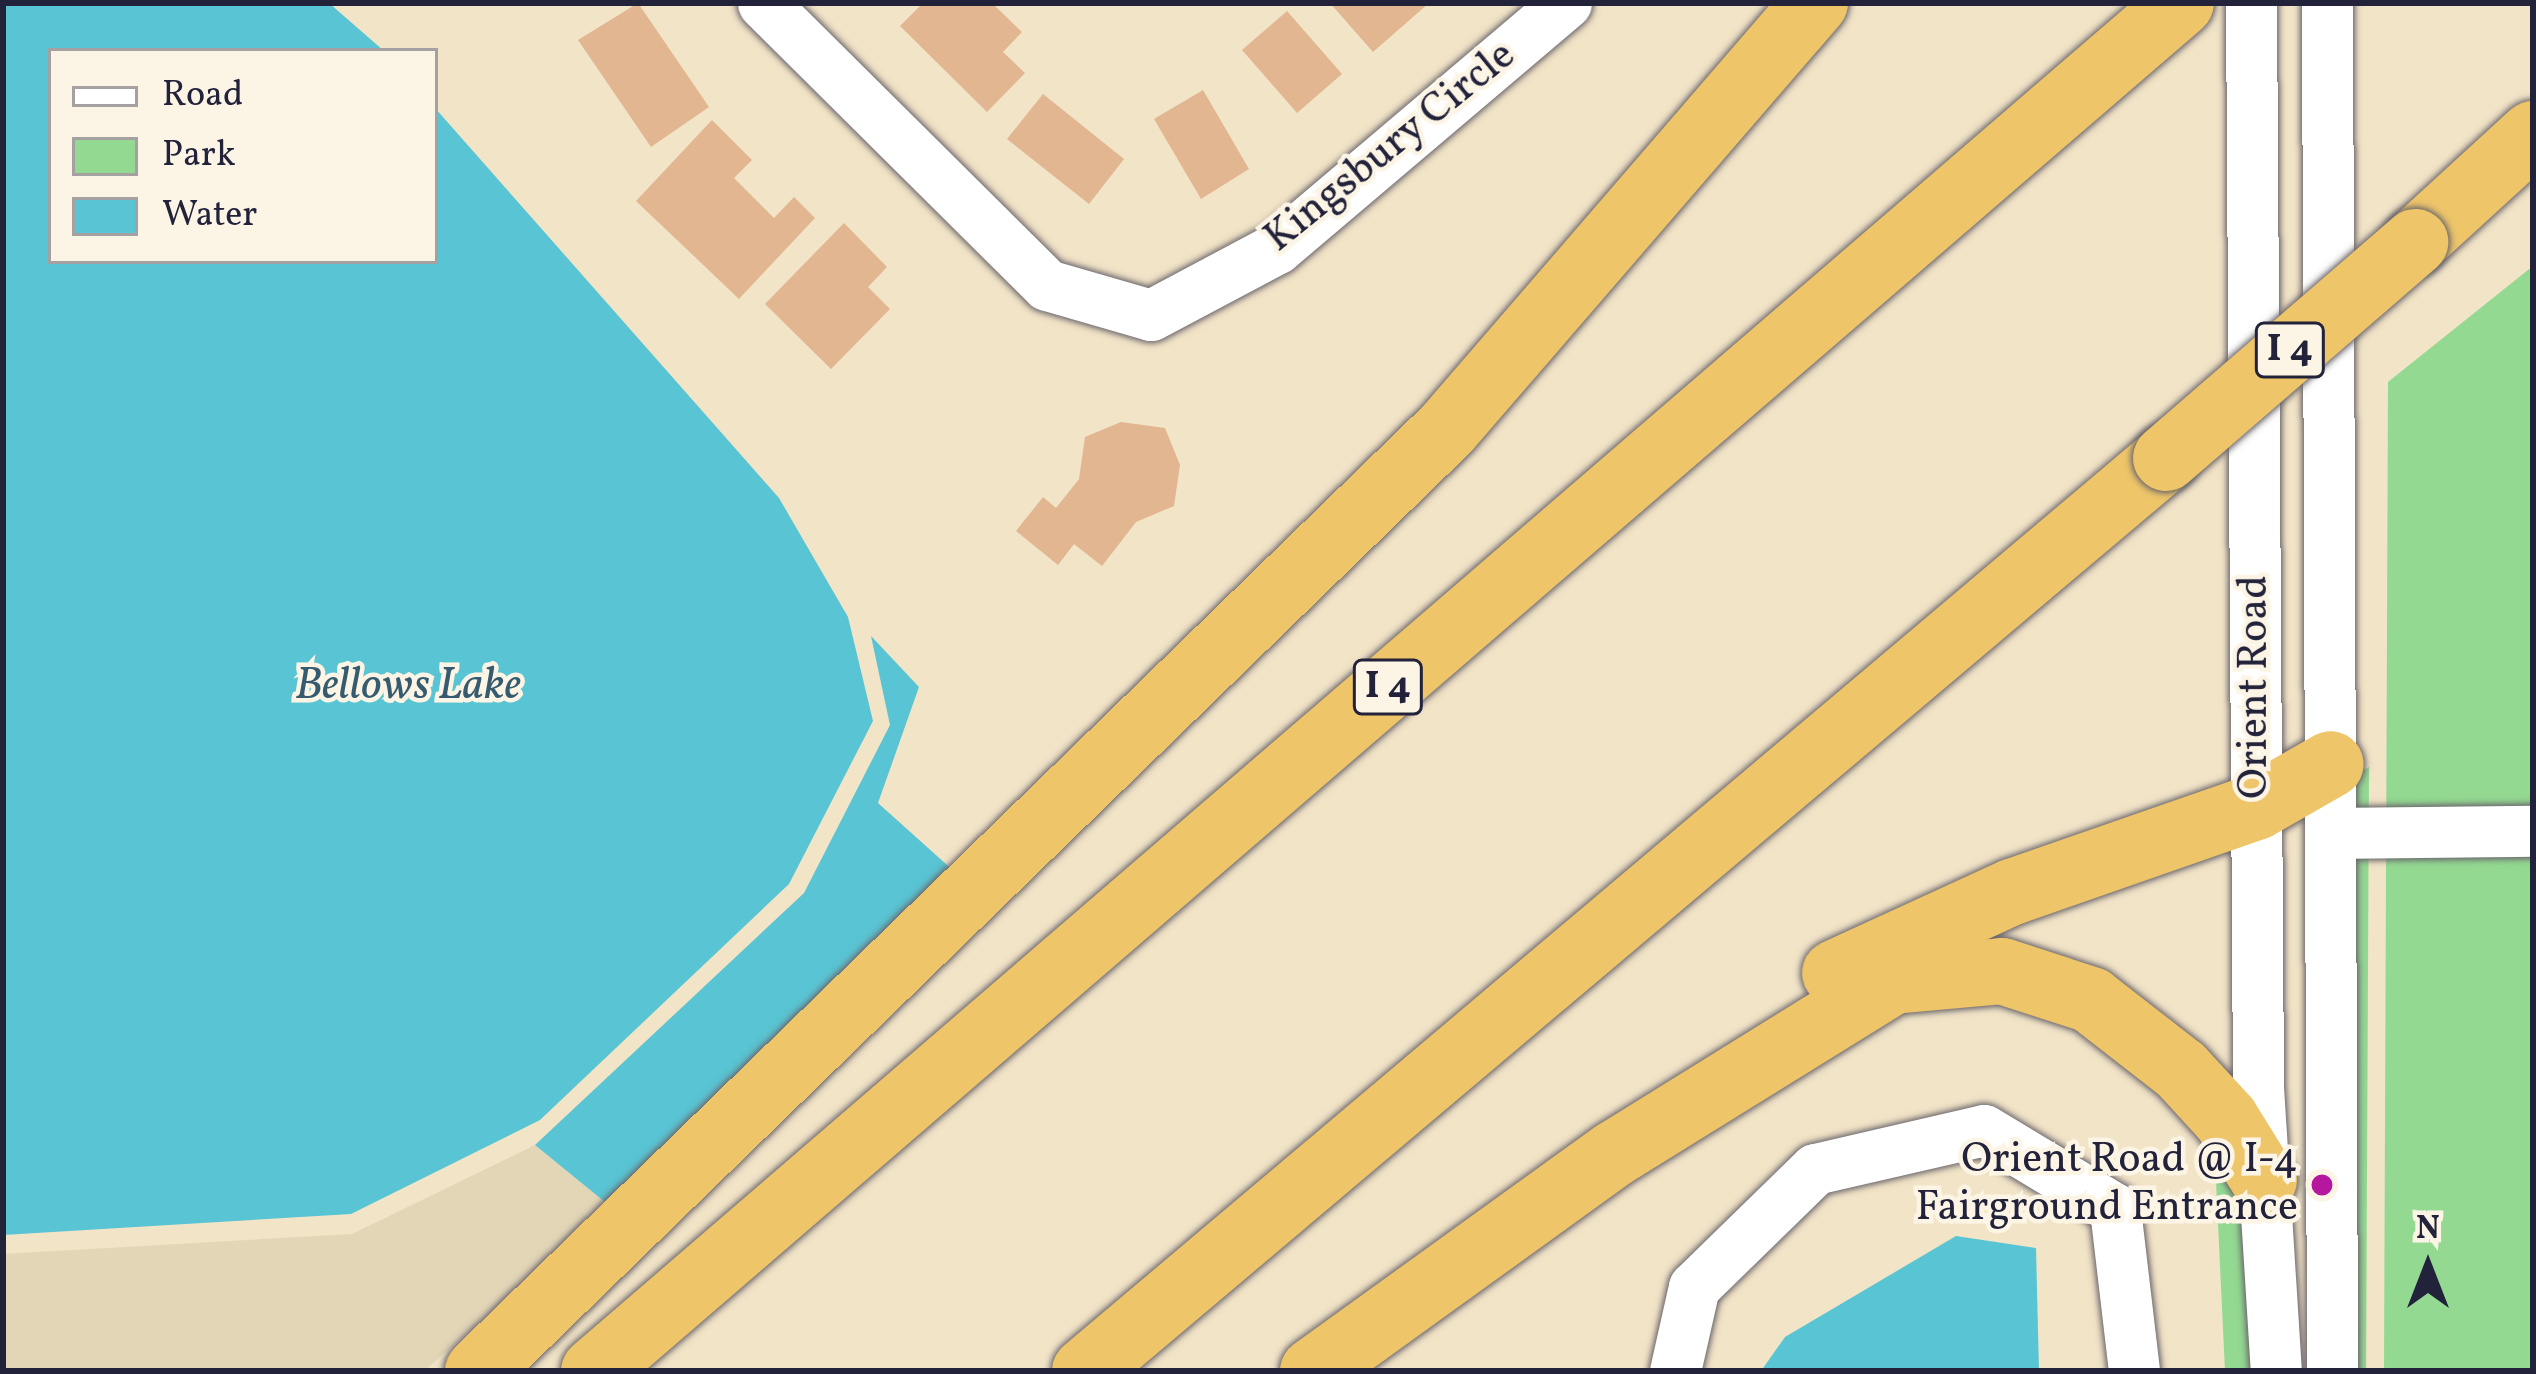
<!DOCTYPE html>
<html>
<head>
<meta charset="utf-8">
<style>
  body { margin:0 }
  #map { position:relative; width:2536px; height:1374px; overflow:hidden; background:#f2e4c7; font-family:Vollkorn,serif }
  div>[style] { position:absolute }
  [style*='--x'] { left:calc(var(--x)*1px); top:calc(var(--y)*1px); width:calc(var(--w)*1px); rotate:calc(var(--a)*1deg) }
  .built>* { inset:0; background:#e3d6b7 }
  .green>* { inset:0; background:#93d992 }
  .water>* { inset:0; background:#59c4d3 }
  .building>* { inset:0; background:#e1b691 }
  .roads { filter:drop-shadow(0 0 3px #6b666c) drop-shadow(0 0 3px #6b666c) }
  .minor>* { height:51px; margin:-25.5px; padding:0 25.5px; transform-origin:25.5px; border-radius:25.5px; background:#fff }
  .highway>* { height:66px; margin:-33px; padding:0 33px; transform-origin:33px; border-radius:33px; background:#eec569 }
  .bridges { filter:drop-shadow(0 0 3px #6b666c) drop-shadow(0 0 3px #6b666c) }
  .highway-bridge>* { height:66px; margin:-33px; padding:0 33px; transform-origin:33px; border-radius:33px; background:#eec569 }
  .dots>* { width:33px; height:33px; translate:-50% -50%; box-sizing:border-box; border:6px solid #fcf5e5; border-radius:50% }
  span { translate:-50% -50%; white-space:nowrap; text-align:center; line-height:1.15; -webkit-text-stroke:9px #fcf5e5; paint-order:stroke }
  .shield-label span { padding:3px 9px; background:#fcf5e5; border:3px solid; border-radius:9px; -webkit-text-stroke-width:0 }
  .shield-label { font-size:39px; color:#22223b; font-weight:700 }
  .street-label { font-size:42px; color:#22223b }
  .poi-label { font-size:42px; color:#22223b }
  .right { translate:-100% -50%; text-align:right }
  .water-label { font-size:45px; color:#355b70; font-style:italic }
  .frame { position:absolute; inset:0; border:6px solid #22223b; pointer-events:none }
  .legend { position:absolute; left:48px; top:48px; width:390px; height:216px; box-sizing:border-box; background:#fcf5e5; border:3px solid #a5a1a1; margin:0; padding:15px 21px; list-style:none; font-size:36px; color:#22223b }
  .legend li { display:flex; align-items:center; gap:24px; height:60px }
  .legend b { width:60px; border:3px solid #a5a1a1 }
  .north { position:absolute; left:2368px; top:1206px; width:120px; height:120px; -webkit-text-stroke:9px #fcf5e5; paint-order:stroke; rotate:0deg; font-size:33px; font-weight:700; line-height:48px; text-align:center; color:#22223b }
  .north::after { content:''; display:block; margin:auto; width:42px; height:54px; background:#22223b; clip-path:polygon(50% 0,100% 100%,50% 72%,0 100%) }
</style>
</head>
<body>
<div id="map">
  <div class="built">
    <i style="clip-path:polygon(535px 1145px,611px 1207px,424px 1371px,3px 1371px,3px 1254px,352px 1234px)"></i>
  </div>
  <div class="green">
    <i style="clip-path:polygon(2533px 266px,2533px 1371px,2384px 1371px,2388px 382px)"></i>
    <i style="clip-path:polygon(2369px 767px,2366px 1371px,2353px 1371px,2351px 777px)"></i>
    <i style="clip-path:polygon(2214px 1139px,2244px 1188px,2256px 1371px,2225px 1371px)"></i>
  </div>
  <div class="water">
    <i style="clip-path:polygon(3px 3px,329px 3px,384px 51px,51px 51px,51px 261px,435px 261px,435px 108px,779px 498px,848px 617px,873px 721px,789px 884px,540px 1120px,351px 1214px,3px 1235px)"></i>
    <i style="clip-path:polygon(871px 636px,919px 687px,878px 803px,956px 873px,611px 1207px,535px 1145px,804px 893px,890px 725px)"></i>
    <i style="clip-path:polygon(1956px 1236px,2036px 1248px,2039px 1371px,1761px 1371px,1785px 1337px)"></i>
  </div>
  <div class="building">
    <i style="clip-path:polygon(638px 3px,709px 107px,651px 147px,578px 40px)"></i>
    <i style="clip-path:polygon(923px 3px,992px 3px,1022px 32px,1003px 52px,1025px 73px,987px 112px,900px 26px)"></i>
    <i style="clip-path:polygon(1330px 3px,1429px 3px,1373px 52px)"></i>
    <i style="clip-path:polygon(1287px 11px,1342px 74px,1297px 113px,1242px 50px)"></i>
    <i style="clip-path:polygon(1203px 90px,1249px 169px,1201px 199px,1154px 119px)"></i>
    <i style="clip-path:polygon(1043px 94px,1124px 159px,1089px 204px,1007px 139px)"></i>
    <i style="clip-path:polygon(712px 120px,752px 160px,734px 178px,774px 218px,794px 197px,815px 218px,739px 299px,636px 201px)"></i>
    <i style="clip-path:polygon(844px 223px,887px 267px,868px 287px,890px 309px,831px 369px,765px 304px)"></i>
    <i style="clip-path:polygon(1121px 422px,1165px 428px,1180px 465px,1174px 506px,1136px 522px,1102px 566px,1074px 544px,1058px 565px,1016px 531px,1043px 497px,1056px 508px,1079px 479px,1085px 437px)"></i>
  </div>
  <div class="roads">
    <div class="minor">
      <i style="--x:763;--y:3;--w:400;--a:44.8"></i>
      <i style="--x:1047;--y:285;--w:108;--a:16.1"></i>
      <i style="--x:1151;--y:315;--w:143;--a:-28"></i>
      <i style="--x:1277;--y:248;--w:379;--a:-40.3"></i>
      <i style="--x:2251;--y:3;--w:1084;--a:89.63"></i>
      <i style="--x:2258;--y:1087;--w:285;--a:86.4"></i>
      <i style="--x:2327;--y:3;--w:1368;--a:89.79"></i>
      <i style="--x:2331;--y:833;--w:202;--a:-0.6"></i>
      <i style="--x:1675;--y:1371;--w:86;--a:-77.3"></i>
      <i style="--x:1694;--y:1287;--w:169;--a:-44.3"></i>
      <i style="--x:1815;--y:1169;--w:173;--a:-13"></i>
      <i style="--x:1984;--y:1130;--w:153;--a:31.1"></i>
      <i style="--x:2115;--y:1209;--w:163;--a:83.3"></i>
    </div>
    <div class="highway">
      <i style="--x:2415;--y:242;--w:160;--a:-42.5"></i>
      <i style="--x:1835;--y:973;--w:195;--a:-24.6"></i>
      <i style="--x:2012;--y:892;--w:258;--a:-19.2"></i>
      <i style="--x:2256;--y:807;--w:86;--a:-29.8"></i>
      <i style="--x:478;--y:1371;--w:1351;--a:-44.19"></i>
      <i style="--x:1447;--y:429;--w:563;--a:-49.18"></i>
      <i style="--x:594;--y:1371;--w:2095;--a:-40.76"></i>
      <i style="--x:1085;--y:1371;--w:1415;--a:-40.18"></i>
      <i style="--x:1313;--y:1371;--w:371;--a:-35.8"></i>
      <i style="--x:1614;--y:1154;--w:328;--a:-31.8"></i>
      <i style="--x:1893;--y:981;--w:109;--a:-5.2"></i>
      <i style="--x:2002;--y:971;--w:94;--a:18"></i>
      <i style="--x:2091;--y:1000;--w:114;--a:37.9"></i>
      <i style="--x:2181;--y:1070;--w:67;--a:47.4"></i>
      <i style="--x:2226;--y:1119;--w:72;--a:58.1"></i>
    </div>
  </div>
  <div class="bridges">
    <div class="highway-bridge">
      <i style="--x:2166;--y:458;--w:330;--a:-40.9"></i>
    </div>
  </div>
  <div class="dots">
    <i style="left:2322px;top:1185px;background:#b5179e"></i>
  </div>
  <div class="shield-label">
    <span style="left:2290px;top:350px">I 4</span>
    <span style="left:1388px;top:687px">I 4</span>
  </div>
  <div class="street-label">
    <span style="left:1391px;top:148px;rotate:-39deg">Kingsbury Circle</span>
    <span style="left:2256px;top:687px;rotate:-90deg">Orient Road</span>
  </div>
  <div class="poi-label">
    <span class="right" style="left:2298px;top:1185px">Orient Road @ I-4<br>Fairground Entrance</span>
  </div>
  <div class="water-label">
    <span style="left:408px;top:687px">Bellows Lake</span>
  </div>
  <div class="frame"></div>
  <ul class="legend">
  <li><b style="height:15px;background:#fff"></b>Road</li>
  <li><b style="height:33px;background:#93d992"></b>Park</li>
  <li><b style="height:33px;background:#59c4d3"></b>Water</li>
  </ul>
  <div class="north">N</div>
</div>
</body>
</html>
